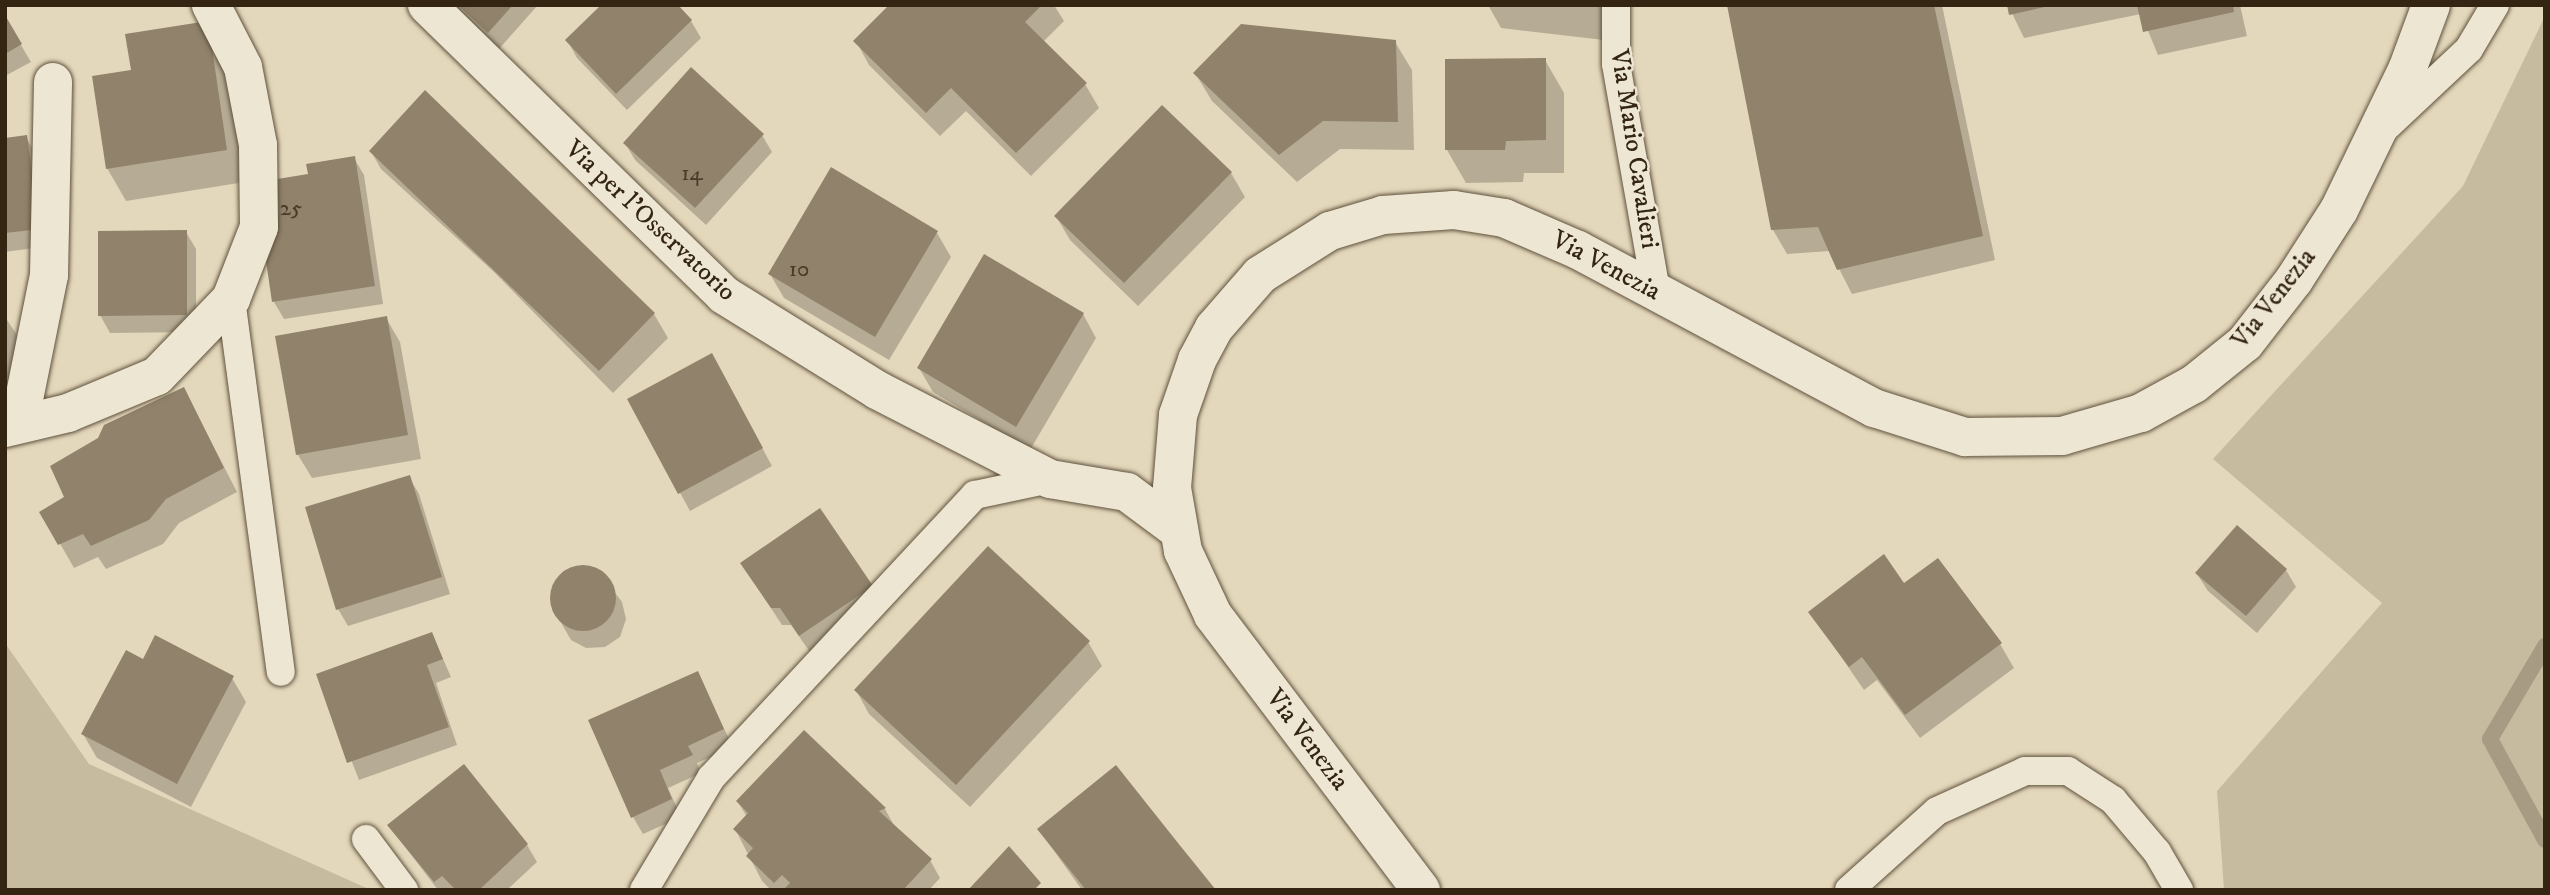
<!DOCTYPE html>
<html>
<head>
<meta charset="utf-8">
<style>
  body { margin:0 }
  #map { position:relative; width:2550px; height:895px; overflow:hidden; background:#e4d8bc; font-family:"IM FELL DW Pica",serif }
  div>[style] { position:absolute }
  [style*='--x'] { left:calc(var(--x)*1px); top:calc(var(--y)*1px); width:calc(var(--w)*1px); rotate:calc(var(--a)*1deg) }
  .green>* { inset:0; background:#c6ba9f }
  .shadow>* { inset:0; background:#0003 }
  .stream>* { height:16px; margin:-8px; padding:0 8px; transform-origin:8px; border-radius:8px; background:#a89b83 }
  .building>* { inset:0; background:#90826b }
  .round { border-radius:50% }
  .roads { filter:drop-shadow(0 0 2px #60523d) drop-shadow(0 0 2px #60523d) }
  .service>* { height:28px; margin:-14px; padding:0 14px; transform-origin:14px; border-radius:14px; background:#ede6d3 }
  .minor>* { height:38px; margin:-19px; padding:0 19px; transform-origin:19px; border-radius:19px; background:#ede6d3 }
  .secondary>* { height:38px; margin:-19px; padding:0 19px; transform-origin:19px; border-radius:19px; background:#ede6d3 }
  span { translate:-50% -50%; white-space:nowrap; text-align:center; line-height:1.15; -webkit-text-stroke:5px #ede6d3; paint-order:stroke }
  .number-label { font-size:23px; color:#4b3c29 }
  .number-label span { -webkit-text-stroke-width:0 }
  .street-label { font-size:26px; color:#342513 }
  .frame { position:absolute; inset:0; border:7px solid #342513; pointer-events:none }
</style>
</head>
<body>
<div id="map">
  <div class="green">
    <i style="clip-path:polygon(2545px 16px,2545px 890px,2224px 890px,2217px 791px,2382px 603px,2213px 459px,2463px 186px)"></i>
    <i style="clip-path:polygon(5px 643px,89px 764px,371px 890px,5px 890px)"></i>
  </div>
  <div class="shadow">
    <i style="clip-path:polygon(451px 5px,538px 5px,499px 49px)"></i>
    <i style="clip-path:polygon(891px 5px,1054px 5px,1064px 21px,1043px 42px,1085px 84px,1099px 108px,1031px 176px,966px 111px,940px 136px,869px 65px,856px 41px)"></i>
    <i style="clip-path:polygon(1488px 5px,1608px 5px,1604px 40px,1501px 28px)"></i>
    <i style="clip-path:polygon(1728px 5px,1942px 5px,1995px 260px,1852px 294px,1830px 251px,1787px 254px,1773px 230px)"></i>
    <i style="clip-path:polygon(2008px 5px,2240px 5px,2247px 36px,2158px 55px,2141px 14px,2024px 38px)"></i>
    <i style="clip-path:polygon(5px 18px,31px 62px,5px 76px)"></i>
    <i style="clip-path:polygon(691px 21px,701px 38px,627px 110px,577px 58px,567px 40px)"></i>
    <i style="clip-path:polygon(207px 23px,226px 56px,245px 182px,126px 201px,107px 168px,133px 72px)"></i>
    <i style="clip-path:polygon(1395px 42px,1412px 70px,1414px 150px,1340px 149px,1297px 182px,1212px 101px,1195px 73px)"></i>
    <i style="clip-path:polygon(1545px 60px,1564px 93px,1564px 173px,1524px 173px,1523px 182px,1466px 183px,1447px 150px)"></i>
    <i style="clip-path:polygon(425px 92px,654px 314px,668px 338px,613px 393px,494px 272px,381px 169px,371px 151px)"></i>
    <i style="clip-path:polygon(762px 135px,772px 152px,706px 225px,635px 160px,625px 143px)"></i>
    <i style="clip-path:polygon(26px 137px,36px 155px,49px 246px,5px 252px,5px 140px)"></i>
    <i style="clip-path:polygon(354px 158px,364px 175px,383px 304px,284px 319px,274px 302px,310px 176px)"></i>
    <i style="clip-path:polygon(1231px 173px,1245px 197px,1138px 306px,1070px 240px,1056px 216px)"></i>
    <i style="clip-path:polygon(186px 232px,196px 249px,196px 332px,110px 333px,100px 315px)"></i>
    <i style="clip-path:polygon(937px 233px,951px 257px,889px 360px,784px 298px,770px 274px)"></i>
    <i style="clip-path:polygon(1083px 314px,1096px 338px,1030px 450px,933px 392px,919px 368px)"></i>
    <i style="clip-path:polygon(5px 317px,17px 335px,6px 431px,5px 431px)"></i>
    <i style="clip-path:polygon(386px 318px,400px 342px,421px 459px,312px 478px,298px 455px)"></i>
    <i style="clip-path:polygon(721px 372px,772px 466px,690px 511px,629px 399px)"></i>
    <i style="clip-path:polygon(197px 414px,237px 492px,179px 523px,163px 544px,106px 569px,98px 557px,74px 568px,42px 512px)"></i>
    <i style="clip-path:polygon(409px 477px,419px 494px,450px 594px,348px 626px,338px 609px)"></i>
    <i style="clip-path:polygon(820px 511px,882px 604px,810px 652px,791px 625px,782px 625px,742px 564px)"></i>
    <i style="clip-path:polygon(581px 566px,598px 570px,622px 602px,626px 619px,620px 637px,605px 647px,586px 648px,571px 640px,551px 605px,553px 587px,564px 572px)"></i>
    <i style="clip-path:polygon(2286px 570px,2296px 587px,2257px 633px,2208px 591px,2197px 574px)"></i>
    <i style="clip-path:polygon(1904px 585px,2000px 644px,2014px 668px,1920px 738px,1877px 680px,1864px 690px,1810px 612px)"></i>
    <i style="clip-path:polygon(432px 634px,451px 677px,436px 683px,457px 745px,359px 780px,318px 675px)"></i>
    <i style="clip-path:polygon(1088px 642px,1102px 666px,970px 807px,869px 714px,856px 690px)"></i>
    <i style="clip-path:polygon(144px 661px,232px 678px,246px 702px,191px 807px,97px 758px,83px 734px)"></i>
    <i style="clip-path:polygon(697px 673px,733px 747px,697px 763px,701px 773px,668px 788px,681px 817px,643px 834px,633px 817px)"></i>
    <i style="clip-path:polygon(804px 732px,885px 809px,896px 829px,930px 860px,940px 878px,929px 890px,771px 890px,762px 881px,735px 829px,747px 817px,738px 802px)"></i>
    <i style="clip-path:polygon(389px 826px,527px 845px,537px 862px,507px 890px,438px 890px)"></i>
    <i style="clip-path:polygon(1039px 830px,1214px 890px,1082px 890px)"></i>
  </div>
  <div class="stream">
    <i style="--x:2545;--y:646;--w:108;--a:120.6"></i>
    <i style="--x:2490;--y:739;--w:115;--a:61.4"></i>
  </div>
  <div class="building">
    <i style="clip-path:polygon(458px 5px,513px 5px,488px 33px)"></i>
    <i style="clip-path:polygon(601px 5px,678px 5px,692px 20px,616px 94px,565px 40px)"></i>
    <i style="clip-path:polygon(889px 5px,1042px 5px,1025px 22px,1087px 83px,1016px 153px,951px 88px,926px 113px,853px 41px)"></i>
    <i style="clip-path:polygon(1727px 5px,1934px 5px,1983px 236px,1837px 270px,1818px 227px,1771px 230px)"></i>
    <i style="clip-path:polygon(2007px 5px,2049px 5px,2049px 6px,2009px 15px)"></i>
    <i style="clip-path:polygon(2137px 5px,2233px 5px,2234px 12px,2143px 32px)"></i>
    <i style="clip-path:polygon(5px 15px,22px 44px,5px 54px)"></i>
    <i style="clip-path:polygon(208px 21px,227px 150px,106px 169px,92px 76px,131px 70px,125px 34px)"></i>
    <i style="clip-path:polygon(1241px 24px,1396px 40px,1398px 122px,1323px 121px,1279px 155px,1193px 73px)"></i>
    <i style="clip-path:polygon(1546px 58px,1546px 140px,1506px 141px,1505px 150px,1445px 150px,1445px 59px)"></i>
    <i style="clip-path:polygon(691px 67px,764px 134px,695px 208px,623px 143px)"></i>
    <i style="clip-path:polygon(425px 90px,655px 313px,599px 371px,369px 151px)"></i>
    <i style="clip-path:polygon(1162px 105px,1232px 172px,1124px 283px,1054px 216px)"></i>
    <i style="clip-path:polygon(27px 135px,40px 229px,5px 233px,5px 138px)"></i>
    <i style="clip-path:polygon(355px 156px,375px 286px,272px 302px,262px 234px,265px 181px,308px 174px,306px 164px)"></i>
    <i style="clip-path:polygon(831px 167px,938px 231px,875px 337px,768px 274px)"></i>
    <i style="clip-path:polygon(187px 230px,187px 315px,98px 316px,98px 231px)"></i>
    <i style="clip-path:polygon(984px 254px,1084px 313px,1016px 427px,917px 368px)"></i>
    <i style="clip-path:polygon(387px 316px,408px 435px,296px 455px,275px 336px)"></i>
    <i style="clip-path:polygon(712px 353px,763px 448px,678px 494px,627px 399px)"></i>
    <i style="clip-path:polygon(184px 387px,224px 468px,166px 499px,149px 520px,91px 546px,83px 534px,58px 545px,39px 512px,64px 497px,50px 466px,98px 438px,104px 425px)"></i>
    <i style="clip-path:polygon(410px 475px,442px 577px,336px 610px,305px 507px)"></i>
    <i style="clip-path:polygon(820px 508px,873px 586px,799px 636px,780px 608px,771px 608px,740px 563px)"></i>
    <i style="clip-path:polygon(2237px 525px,2287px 569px,2246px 616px,2195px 573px)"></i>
    <i style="clip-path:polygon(988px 546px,1090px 641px,956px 785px,854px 690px)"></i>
    <i style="clip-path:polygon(1884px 554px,1904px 583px,1938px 558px,2002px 643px,1905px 715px,1862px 657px,1849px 667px,1808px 612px)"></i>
    <i class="round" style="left:550px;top:565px;width:66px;height:66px"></i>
    <i style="clip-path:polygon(432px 632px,443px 659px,427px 665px,449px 727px,347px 763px,316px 674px)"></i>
    <i style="clip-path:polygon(155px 635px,234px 676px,177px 784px,81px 734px,126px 650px,143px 659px)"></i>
    <i style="clip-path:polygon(698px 671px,724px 729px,688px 746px,693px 755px,660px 770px,672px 799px,631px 818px,588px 720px)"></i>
    <i style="clip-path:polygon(804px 730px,886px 808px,879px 811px,932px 859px,903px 890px,783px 890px,790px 883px,782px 875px,774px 883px,746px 856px,753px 848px,733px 829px,748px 813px,736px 801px)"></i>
    <i style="clip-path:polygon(464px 764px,528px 844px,479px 890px,456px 890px,442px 876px,434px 882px,387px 825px)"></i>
    <i style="clip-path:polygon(1116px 765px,1178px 843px,1216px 890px,1086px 890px,1037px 829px)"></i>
    <i style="clip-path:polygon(1009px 846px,1041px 883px,1034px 890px,968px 890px)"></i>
  </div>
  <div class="roads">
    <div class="service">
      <i style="--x:1616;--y:5;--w:59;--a:90"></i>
      <i style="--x:1616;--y:64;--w:231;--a:80"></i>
      <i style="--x:2385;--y:128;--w:115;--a:-43.2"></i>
      <i style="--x:2469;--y:49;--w:51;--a:-59.4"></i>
      <i style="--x:231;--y:299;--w:376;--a:82.4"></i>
      <i style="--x:366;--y:839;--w:64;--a:53.3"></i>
      <i style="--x:644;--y:890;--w:131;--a:-59.1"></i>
      <i style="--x:711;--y:778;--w:387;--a:-47"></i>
      <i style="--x:975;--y:495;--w:77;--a:-12"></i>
      <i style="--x:1849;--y:890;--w:118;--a:-41.9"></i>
      <i style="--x:1937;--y:811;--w:97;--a:-24.4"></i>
      <i style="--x:2025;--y:771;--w:43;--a:0"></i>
      <i style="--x:2068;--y:771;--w:54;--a:32.8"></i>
      <i style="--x:2113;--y:800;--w:68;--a:49.8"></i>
      <i style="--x:2157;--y:852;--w:44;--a:59.9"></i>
    </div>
    <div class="minor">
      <i style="--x:427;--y:5;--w:415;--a:44.3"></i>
      <i style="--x:724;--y:295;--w:180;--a:31.8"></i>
      <i style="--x:877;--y:390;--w:195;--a:27.2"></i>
      <i style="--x:1050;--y:479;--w:78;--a:9.6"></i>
      <i style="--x:1127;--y:492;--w:64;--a:36.7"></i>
      <i style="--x:19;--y:424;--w:152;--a:-78.6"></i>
      <i style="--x:49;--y:275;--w:193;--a:-88.8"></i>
      <i style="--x:5;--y:428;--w:65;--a:-13.4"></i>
      <i style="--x:68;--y:413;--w:96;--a:-22.6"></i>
      <i style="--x:157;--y:376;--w:107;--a:-46.1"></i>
      <i style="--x:231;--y:299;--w:77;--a:-68.7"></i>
      <i style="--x:259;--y:227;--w:82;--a:-90.7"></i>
      <i style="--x:258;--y:145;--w:79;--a:-100.9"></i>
      <i style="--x:243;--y:67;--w:70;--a:-117.3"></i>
    </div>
    <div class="secondary">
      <i style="--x:1421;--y:890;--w:345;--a:-127.1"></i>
      <i style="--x:1213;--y:615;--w:71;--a:-115.1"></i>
      <i style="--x:1183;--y:551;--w:64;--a:-99.9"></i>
      <i style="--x:1172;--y:488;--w:73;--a:-85.3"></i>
      <i style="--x:1178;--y:415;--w:58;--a:-70.9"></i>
      <i style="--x:1197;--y:360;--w:36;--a:-62"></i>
      <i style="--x:1214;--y:328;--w:70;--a:-49"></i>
      <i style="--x:1260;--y:275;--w:83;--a:-32.2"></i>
      <i style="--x:1330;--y:231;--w:55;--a:-16.8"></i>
      <i style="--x:1383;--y:215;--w:71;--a:-4"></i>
      <i style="--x:1454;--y:210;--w:51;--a:9.1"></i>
      <i style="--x:1504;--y:218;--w:81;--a:23.4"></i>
      <i style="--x:1578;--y:250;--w:336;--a:28.1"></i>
      <i style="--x:1874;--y:408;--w:96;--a:17.7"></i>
      <i style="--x:1965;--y:437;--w:97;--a:-0.6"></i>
      <i style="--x:2062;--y:436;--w:82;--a:-16.2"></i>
      <i style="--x:2141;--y:413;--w:60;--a:-28.7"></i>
      <i style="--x:2194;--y:384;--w:65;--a:-38.8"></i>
      <i style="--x:2245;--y:343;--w:80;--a:-52.1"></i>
      <i style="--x:2294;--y:280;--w:83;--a:-57.3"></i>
      <i style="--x:2339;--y:210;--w:156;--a:-64.1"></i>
      <i style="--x:2407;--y:70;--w:69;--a:-69.7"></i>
    </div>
  </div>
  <div class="number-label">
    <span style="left:692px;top:174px">14</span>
    <span style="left:291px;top:209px">25</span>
    <span style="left:799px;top:270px">10</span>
  </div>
  <div class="street-label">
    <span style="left:1634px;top:149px;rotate:81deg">Via Mario Cavalieri</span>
    <span style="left:650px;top:221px;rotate:43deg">Via per l'Osservatorio</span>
    <span style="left:1606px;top:266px;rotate:28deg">Via Venezia</span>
    <span style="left:2274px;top:299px;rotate:-52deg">Via Venezia</span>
    <span style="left:1307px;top:740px;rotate:53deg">Via Venezia</span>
  </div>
  <div class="frame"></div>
</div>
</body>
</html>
